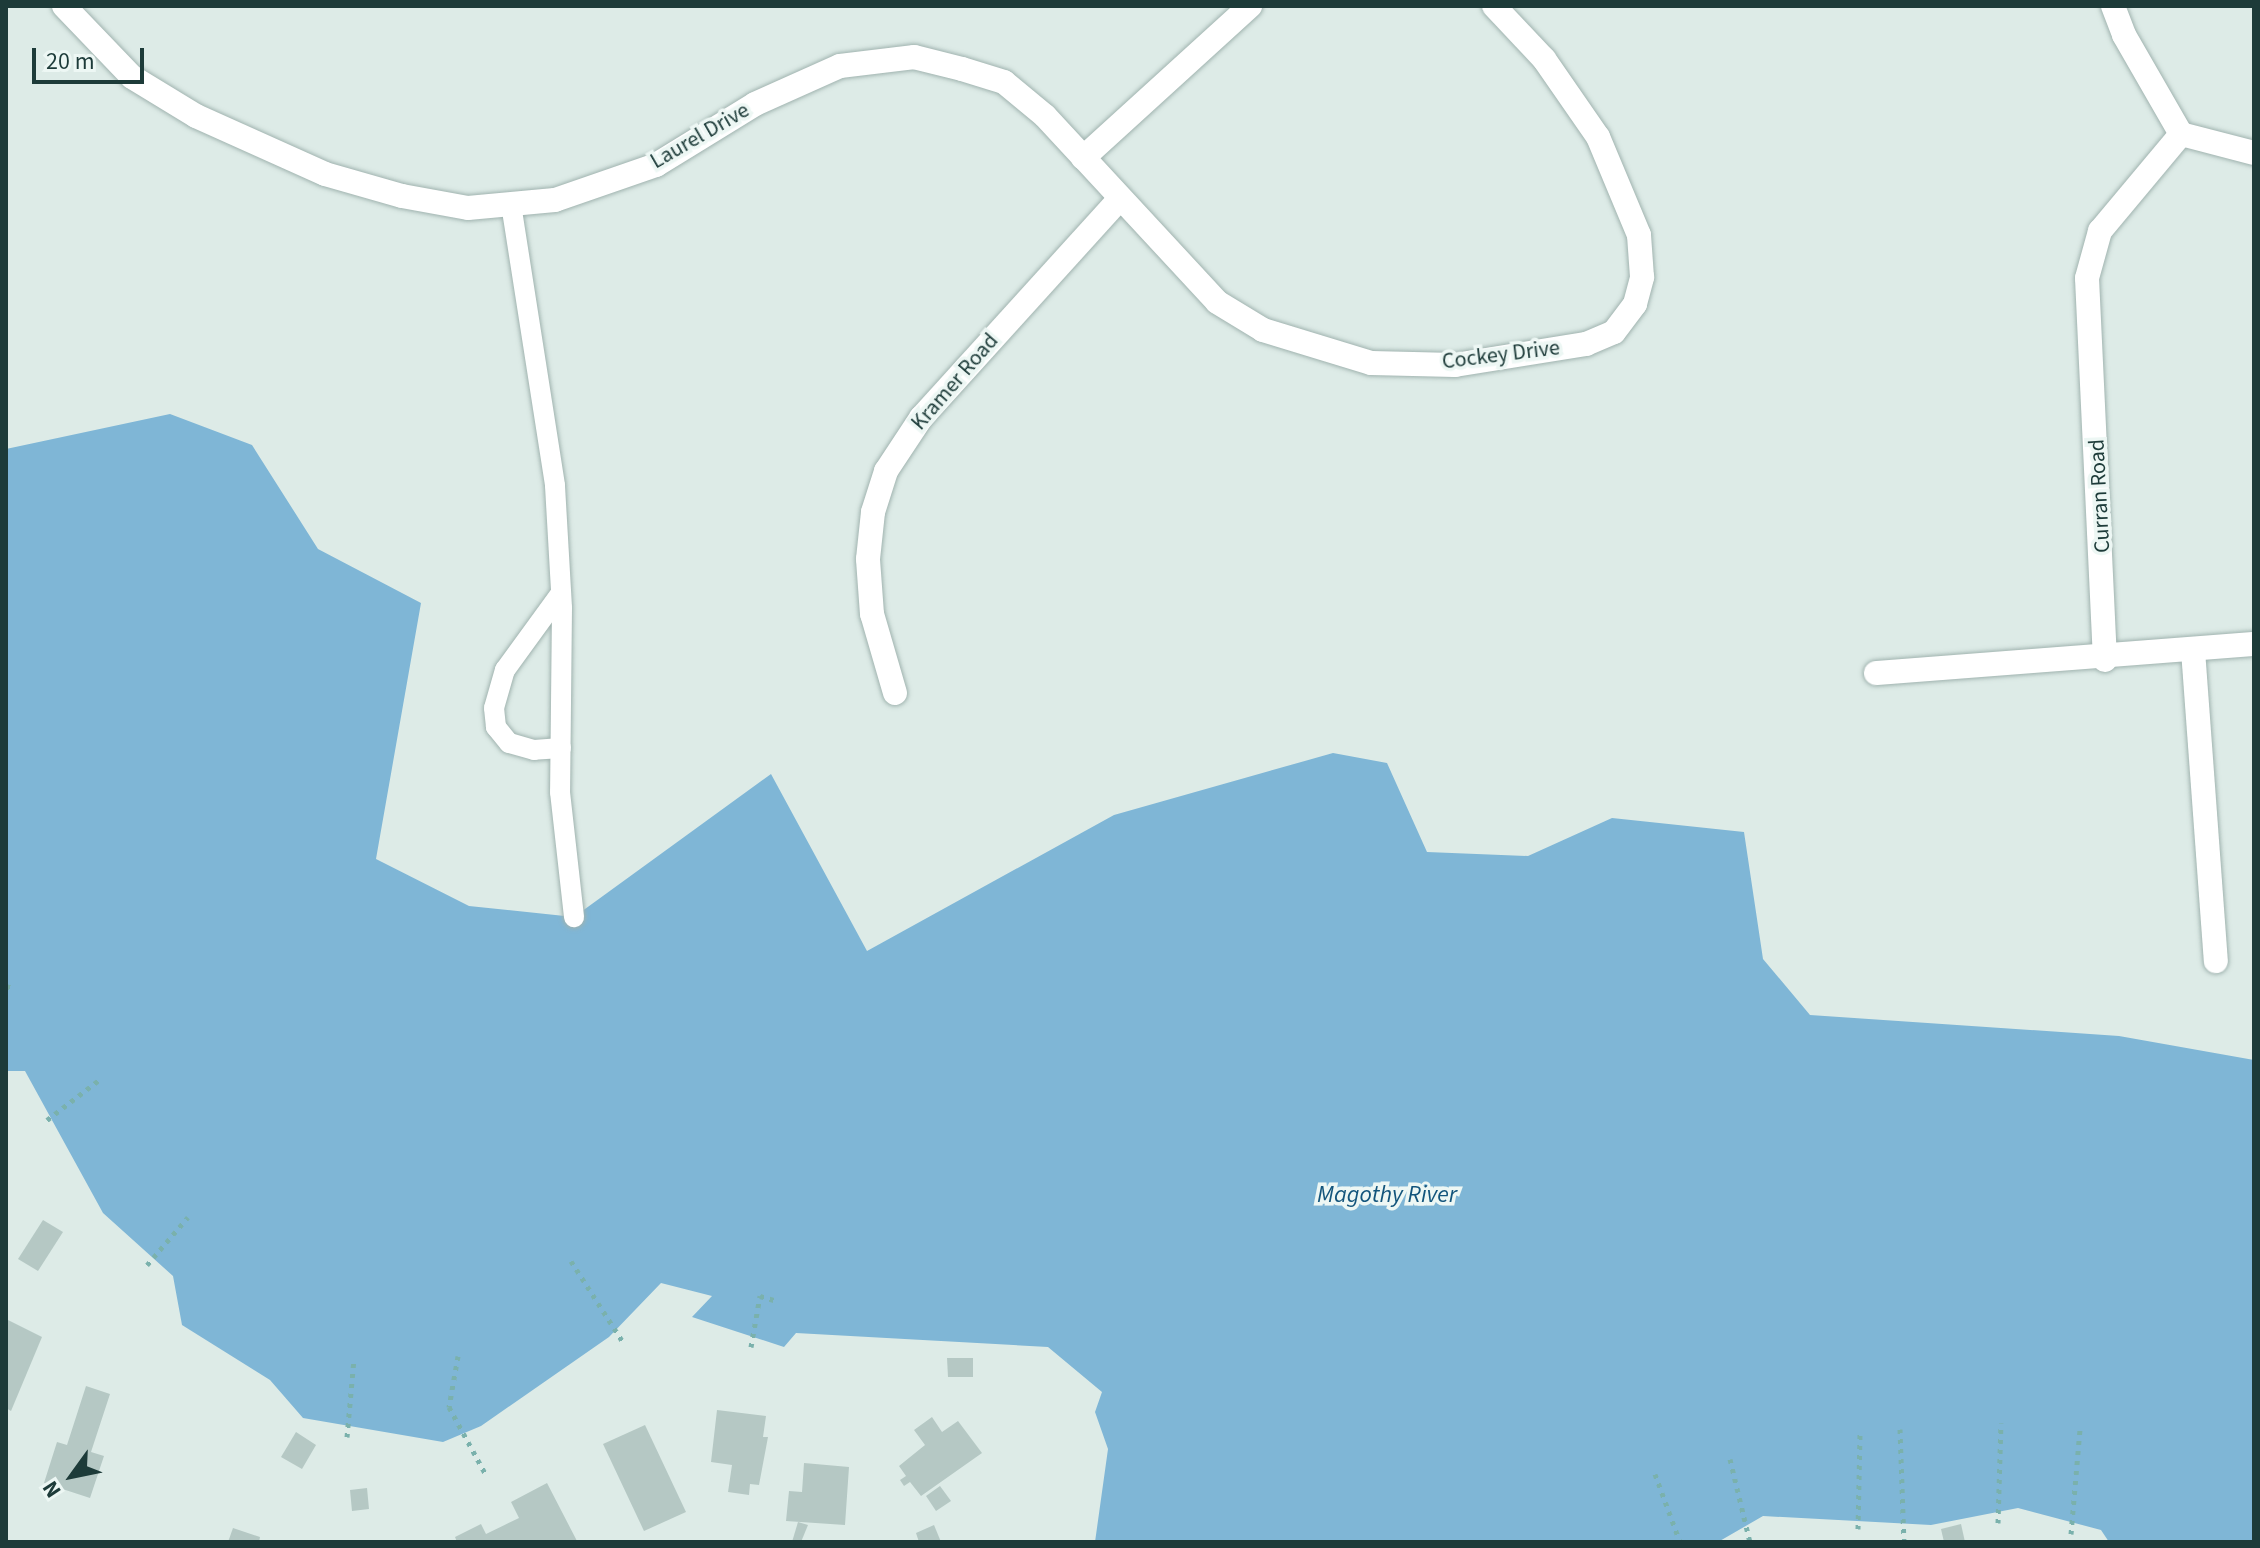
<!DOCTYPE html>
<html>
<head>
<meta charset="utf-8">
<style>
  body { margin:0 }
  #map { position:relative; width:2260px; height:1548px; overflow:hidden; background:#ddebe7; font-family:"Source Sans 3",sans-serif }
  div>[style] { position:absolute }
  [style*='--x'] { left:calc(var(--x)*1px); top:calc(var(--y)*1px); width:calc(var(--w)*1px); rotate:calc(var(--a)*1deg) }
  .water>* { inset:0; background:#7fb6d6 }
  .building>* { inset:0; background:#b5c8c4 }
  .path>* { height:5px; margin-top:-2.5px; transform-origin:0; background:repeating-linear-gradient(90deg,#7ab1ac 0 4px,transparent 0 10px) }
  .roads { filter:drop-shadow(0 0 2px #a0b3af) drop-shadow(0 0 2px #a0b3af) }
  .lane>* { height:20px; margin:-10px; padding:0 10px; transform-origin:10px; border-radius:10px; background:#fff }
  .street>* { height:24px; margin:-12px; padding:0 12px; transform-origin:12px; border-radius:12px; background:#fff }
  span { translate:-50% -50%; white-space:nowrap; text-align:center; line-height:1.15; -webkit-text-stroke:7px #edf7f4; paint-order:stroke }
  .street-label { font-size:22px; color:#1d3b39 }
  .water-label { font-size:24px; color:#13557c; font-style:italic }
  .frame { position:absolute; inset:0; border:8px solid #1d3b39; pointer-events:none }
  .north { position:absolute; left:32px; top:1436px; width:80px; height:80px; -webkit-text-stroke:6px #edf7f4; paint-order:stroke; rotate:237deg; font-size:22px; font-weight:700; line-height:32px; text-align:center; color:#1d3b39 }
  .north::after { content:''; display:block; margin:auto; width:28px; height:36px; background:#1d3b39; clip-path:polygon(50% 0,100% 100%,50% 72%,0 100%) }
  .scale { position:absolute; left:32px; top:48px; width:112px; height:36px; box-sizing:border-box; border:4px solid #1d3b39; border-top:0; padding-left:10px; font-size:24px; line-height:28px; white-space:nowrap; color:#1d3b39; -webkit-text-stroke:6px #edf7f4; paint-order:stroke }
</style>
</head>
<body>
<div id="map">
  <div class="water">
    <i style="clip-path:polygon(170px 414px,252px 445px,318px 549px,421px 603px,376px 859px,469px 906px,574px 917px,771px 774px,867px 951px,1114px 815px,1333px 753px,1387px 763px,1427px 852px,1528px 856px,1612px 818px,1744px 832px,1763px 959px,1810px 1015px,2119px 1036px,2254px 1060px,2254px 1542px,2109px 1542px,2101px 1530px,2018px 1508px,1931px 1525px,1763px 1516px,1718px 1542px,1095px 1542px,1108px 1449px,1095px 1412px,1102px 1392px,1048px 1347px,796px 1333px,784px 1347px,692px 1317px,712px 1296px,661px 1283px,609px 1337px,481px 1426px,443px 1442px,303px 1418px,270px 1380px,182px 1325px,173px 1276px,103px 1213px,25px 1071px,6px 1071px,6px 449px)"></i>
  </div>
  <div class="building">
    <i style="clip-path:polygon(43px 1220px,63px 1232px,38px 1271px,18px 1259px)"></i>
    <i style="clip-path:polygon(6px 1319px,42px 1337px,11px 1411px,6px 1408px)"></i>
    <i style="clip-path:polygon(947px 1358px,973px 1358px,973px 1377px,948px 1377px)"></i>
    <i style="clip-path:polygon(86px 1386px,110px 1394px,91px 1452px,104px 1456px,90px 1498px,44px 1483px,57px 1442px,67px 1445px)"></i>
    <i style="clip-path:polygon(717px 1410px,766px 1416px,763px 1437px,768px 1437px,759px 1485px,750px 1484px,749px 1495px,728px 1492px,732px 1465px,711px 1462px)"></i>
    <i style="clip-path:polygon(932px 1417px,942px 1432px,958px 1421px,982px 1453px,921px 1496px,910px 1482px,904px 1486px,900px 1480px,906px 1476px,899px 1466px,925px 1445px,914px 1430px)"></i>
    <i style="clip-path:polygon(645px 1425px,686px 1512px,644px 1531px,603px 1444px)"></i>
    <i style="clip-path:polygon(296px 1432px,316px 1445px,302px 1469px,281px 1457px)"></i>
    <i style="clip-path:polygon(804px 1463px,849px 1467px,845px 1525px,786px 1521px,789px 1491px,802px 1492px)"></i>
    <i style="clip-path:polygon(547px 1483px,577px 1541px,457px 1542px,455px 1537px,481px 1524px,486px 1534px,519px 1518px,511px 1502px)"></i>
    <i style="clip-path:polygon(940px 1486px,951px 1501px,936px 1511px,926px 1496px)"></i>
    <i style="clip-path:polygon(367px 1488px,369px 1509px,352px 1511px,350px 1490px)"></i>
    <i style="clip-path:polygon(798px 1522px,808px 1525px,801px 1542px,792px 1542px)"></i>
    <i style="clip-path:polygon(1961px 1524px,1965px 1542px,1944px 1542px,1941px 1529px)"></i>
    <i style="clip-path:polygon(934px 1525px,941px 1542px,919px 1542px,916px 1533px)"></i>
    <i style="clip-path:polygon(233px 1528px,260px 1537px,259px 1542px,228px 1542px)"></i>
  </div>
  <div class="path">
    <i style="--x:6;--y:986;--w:9;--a:18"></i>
    <i style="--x:47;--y:1120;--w:66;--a:-37.6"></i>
    <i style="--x:571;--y:1261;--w:96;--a:57.3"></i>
    <i style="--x:147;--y:1265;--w:63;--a:-49.5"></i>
    <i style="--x:751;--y:1347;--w:52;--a:-80"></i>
    <i style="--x:760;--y:1296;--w:19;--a:16"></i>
    <i style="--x:458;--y:1356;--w:52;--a:100"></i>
    <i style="--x:449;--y:1407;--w:77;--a:61.4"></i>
    <i style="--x:1900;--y:1429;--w:113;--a:88"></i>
    <i style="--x:347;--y:1437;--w:78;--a:-84.9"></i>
    <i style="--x:1730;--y:1459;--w:85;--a:76.5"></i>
    <i style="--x:1655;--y:1474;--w:72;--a:69.8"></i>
    <i style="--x:1998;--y:1523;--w:100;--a:-88.3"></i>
    <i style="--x:1858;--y:1529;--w:96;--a:-88.8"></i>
    <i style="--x:2071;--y:1534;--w:105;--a:-85.1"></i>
  </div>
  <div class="roads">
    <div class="lane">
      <i style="--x:511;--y:204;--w:285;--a:81.1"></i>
      <i style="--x:555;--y:486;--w:122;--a:86.7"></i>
      <i style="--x:562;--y:608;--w:184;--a:90.6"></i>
      <i style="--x:560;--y:792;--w:126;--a:83.6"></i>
      <i style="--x:561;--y:748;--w:27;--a:176"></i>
      <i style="--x:534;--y:750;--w:26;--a:-164"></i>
      <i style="--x:509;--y:743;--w:21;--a:-129"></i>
      <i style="--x:496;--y:727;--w:19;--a:-96"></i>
      <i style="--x:494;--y:708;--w:40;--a:-74"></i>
      <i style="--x:505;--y:670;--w:95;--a:-54"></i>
    </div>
    <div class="street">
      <i style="--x:64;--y:6;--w:98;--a:46.2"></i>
      <i style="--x:132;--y:77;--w:75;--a:31.4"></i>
      <i style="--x:196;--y:116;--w:141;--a:24.2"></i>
      <i style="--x:325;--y:174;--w:80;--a:15.9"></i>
      <i style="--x:402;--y:196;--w:67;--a:10.3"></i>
      <i style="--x:468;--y:208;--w:87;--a:-5.3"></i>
      <i style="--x:555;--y:200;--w:107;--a:-19.1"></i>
      <i style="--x:656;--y:165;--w:116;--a:-31.6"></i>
      <i style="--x:755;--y:104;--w:93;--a:-24.1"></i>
      <i style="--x:840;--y:66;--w:75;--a:-6.9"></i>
      <i style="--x:914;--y:57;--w:49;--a:14"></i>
      <i style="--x:962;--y:69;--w:44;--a:17.2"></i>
      <i style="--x:1004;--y:82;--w:53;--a:39.7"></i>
      <i style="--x:1045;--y:116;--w:253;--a:47.2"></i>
      <i style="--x:1217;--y:302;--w:54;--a:31.3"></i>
      <i style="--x:1263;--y:330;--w:113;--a:17"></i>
      <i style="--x:1371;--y:363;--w:84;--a:1.4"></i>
      <i style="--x:1455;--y:365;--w:133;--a:-9.1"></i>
      <i style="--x:1586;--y:344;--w:30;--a:-23"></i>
      <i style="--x:1614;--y:332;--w:35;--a:-53"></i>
      <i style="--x:1635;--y:304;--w:28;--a:-75"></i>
      <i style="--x:1642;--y:277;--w:42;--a:-94.1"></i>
      <i style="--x:1639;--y:235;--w:106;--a:-112.7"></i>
      <i style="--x:1598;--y:137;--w:95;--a:-124.7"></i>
      <i style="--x:1544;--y:59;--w:73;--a:-133.3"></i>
      <i style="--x:2113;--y:6;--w:31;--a:69"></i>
      <i style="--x:2124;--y:35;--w:114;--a:60.1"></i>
      <i style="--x:2181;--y:134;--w:75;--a:14.6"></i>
      <i style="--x:1083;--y:158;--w:226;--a:-42.3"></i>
      <i style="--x:2193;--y:650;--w:312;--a:85.8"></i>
      <i style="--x:2105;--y:660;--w:382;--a:-92.7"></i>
      <i style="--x:2087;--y:278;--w:49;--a:-74.5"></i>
      <i style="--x:2100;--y:231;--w:126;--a:-50.1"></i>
      <i style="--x:1876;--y:673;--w:379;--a:-4.4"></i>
      <i style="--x:895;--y:693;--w:82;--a:-106.2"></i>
      <i style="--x:872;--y:614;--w:55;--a:-94.2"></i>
      <i style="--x:868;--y:559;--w:47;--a:-83.9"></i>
      <i style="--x:873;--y:512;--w:43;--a:-72.4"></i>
      <i style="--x:886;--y:471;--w:64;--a:-56.6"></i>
      <i style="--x:921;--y:418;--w:294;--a:-47.8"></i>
    </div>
  </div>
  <div class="street-label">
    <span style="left:700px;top:136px;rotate:-30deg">Laurel Drive</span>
    <span style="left:1501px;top:355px;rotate:-7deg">Cockey Drive</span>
    <span style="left:955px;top:382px;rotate:-49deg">Kramer Road</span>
    <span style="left:2100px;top:496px;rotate:-93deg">Curran Road</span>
  </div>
  <div class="water-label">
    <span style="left:1387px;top:1195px">Magothy River</span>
  </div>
  <div class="frame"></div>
  <div class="north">N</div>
  <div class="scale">20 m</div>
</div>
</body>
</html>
